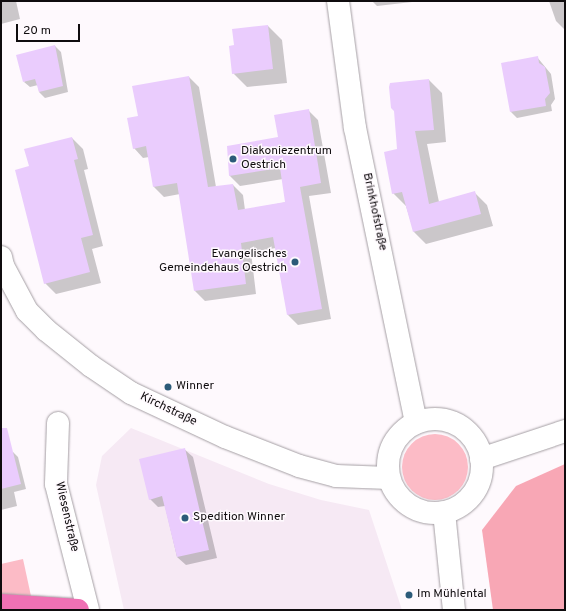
<!DOCTYPE html>
<html>
<head>
<meta charset="utf-8">
<style>
  body { margin:0 }
  #map { position:relative; width:566px; height:611px; overflow:hidden; background:#fef9fd; font-family:Overpass,sans-serif }
  div>[style] { position:absolute }
  [style*='--x'] { left:calc(var(--x)*1px); top:calc(var(--y)*1px); width:calc(var(--w)*1px); rotate:calc(var(--a)*1deg) }
  .built>* { inset:0; background:#f6e9f4 }
  .green>* { inset:0; background:#fcbbc6 }
  .round { border-radius:50% }
  .forest>* { inset:0; background:#f8a7b5 }
  .shadow>* { inset:0; background:#0003 }
  .building>* { inset:0; background:#eaccfd }
  .roads { filter:drop-shadow(0 0 1px #a59fa4) drop-shadow(0 0 1px #a59fa4) }
  .minor>* { height:22px; margin:-11px; padding:0 11px; transform-origin:11px; border-radius:11px; background:#fff }
  .minor>.ring { margin:-11px; padding:0; box-sizing:content-box; background:none; border:22px solid #fff; border-radius:50% }
  .highway>* { height:22px; margin:-11px; padding:0 11px; transform-origin:11px; border-radius:11px; background:#ef71b4 }
  .dots>* { width:11px; height:11px; translate:-50% -50%; box-sizing:border-box; border:2px solid #fef9fd; border-radius:50% }
  span { translate:-50% -50%; white-space:nowrap; text-align:center; line-height:1.15; -webkit-text-stroke:3px #fef9fd; paint-order:stroke }
  .poi-label { font-size:12px; color:#0f0c0e }
  .left { translate:0 -50%; text-align:left }
  .right { translate:-100% -50%; text-align:right }
  .street-label { font-size:12px; color:#0f0c0e }
  .frame { position:absolute; inset:0; border:2px solid #0f0c0e; pointer-events:none }
  .scale { position:absolute; left:16px; top:24px; width:64px; height:18px; box-sizing:border-box; border:2px solid #0f0c0e; border-top:0; padding-left:5px; font-size:12px; line-height:14px; white-space:nowrap; color:#0f0c0e; -webkit-text-stroke:3px #fef9fd; paint-order:stroke }
</style>
</head>
<body>
<div id="map">
  <div class="built">
    <i style="clip-path:polygon(131px 428px,269px 484px,321px 500px,369px 510px,402px 610px,124px 610px,96px 485px,102px 456px)"></i>
  </div>
  <div class="green">
    <i class="round" style="left:402px;top:434px;width:66px;height:66px"></i>
    <i style="clip-path:polygon(23px 559px,34px 610px,1px 610px,1px 564px)"></i>
  </div>
  <div class="forest">
    <i style="clip-path:polygon(565px 464px,565px 610px,493px 610px,482px 530px,516px 486px)"></i>
  </div>
  <div class="shadow">
    <i style="clip-path:polygon(1px 1px,16px 1px,20px 19px,1px 24px)"></i>
    <i style="clip-path:polygon(372px 1px,421px 1px,377px 6px)"></i>
    <i style="clip-path:polygon(549px 1px,565px 1px,565px 30px,556px 21px)"></i>
    <i style="clip-path:polygon(268px 26px,282px 40px,287px 83px,247px 87px,233px 73px,235px 46px)"></i>
    <i style="clip-path:polygon(55px 46px,61px 52px,68px 92px,45px 98px,39px 92px,38px 85px,30px 87px,24px 82px)"></i>
    <i style="clip-path:polygon(537px 57px,551px 74px,555px 99px,551px 105px,552px 111px,517px 118px,511px 112px,502px 64px)"></i>
    <i style="clip-path:polygon(189px 77px,199px 87px,216px 187px,233px 185px,243px 195px,245px 210px,287px 202px,283px 179px,240px 186px,230px 176px,228px 147px,279px 138px,308px 110px,318px 120px,331px 193px,309px 196px,331px 319px,298px 325px,288px 315px,276px 248px,251px 252px,256px 294px,205px 301px,195px 291px,180px 194px,164px 197px,154px 187px,149px 157px,143px 158px,134px 148px,139px 117px)"></i>
    <i style="clip-path:polygon(429px 80px,442px 93px,446px 142px,427px 144px,439px 202px,474px 192px,487px 205px,493px 226px,426px 244px,414px 232px,406px 206px,393px 193px,398px 150px)"></i>
    <i style="clip-path:polygon(72px 138px,83px 149px,88px 169px,84px 170px,103px 246px,92px 249px,101px 283px,56px 294px,45px 283px,30px 167px)"></i>
    <i style="clip-path:polygon(184px 449px,193px 457px,217px 558px,186px 565px,177px 557px,165px 506px,158px 507px,150px 499px)"></i>
    <i style="clip-path:polygon(13px 452px,18px 457px,26px 489px,14px 492px,17px 506px,1px 510px,1px 454px)"></i>
  </div>
  <div class="building">
    <i style="clip-path:polygon(268px 25px,273px 69px,232px 74px,229px 46px,234px 45px,232px 29px)"></i>
    <i style="clip-path:polygon(55px 45px,63px 86px,39px 92px,35px 79px,23px 82px,16px 55px)"></i>
    <i style="clip-path:polygon(538px 56px,539px 63px,545px 67px,550px 93px,545px 99px,546px 106px,510px 112px,501px 63px)"></i>
    <i style="clip-path:polygon(189px 76px,208px 187px,233px 184px,238px 210px,285px 202px,280px 168px,229px 176px,227px 146px,278px 137px,274px 115px,309px 109px,321px 183px,300px 187px,322px 309px,287px 315px,273px 237px,241px 243px,246px 284px,194px 291px,177px 183px,153px 187px,146px 146px,133px 149px,127px 118px,138px 116px,132px 86px)"></i>
    <i style="clip-path:polygon(429px 79px,434px 130px,415px 131px,429px 204px,475px 191px,481px 214px,413px 232px,402px 192px,392px 194px,384px 152px,397px 149px,394px 111px,391px 108px,389px 87px,390px 83px)"></i>
    <i style="clip-path:polygon(72px 137px,78px 159px,74px 160px,93px 235px,81px 238px,90px 272px,44px 284px,15px 170px,29px 166px,24px 149px)"></i>
    <i style="clip-path:polygon(1px 428px,7px 428px,21px 484px,1px 489px)"></i>
    <i style="clip-path:polygon(185px 448px,209px 550px,177px 557px,162px 496px,149px 500px,139px 459px)"></i>
  </div>
  <div class="roads">
    <div class="minor">
      <i style="--x:338;--y:1;--w:128;--a:82.4"></i>
      <i style="--x:355;--y:128;--w:301;--a:78.3"></i>
      <i style="--x:1;--y:257;--w:9;--a:77"></i>
      <i style="--x:3;--y:266;--w:51;--a:61.9"></i>
      <i style="--x:27;--y:311;--w:27;--a:45"></i>
      <i style="--x:46;--y:330;--w:58;--a:38.7"></i>
      <i style="--x:91;--y:366;--w:48;--a:34"></i>
      <i style="--x:131;--y:393;--w:104;--a:25.1"></i>
      <i style="--x:225;--y:437;--w:79;--a:21.4"></i>
      <i style="--x:299;--y:466;--w:38;--a:15"></i>
      <i style="--x:336;--y:476;--w:53;--a:2.2"></i>
      <i class="ring" style="left:388px;top:419px;width:72px;height:72px"></i>
      <i style="--x:58;--y:423;--w:61;--a:91.9"></i>
      <i style="--x:56;--y:484;--w:130;--a:75.7"></i>
      <i style="--x:481;--y:459;--w:89;--a:-18.4"></i>
      <i style="--x:444;--y:512;--w:99;--a:84.2"></i>
    </div>
    <div class="highway">
      <i style="--x:1;--y:605;--w:77;--a:3.7"></i>
    </div>
  </div>
  <div class="dots">
    <i style="left:233px;top:159px;background:#2c5b79"></i>
    <i style="left:295px;top:262px;background:#2c5b79"></i>
    <i style="left:168px;top:387px;background:#2c5b79"></i>
    <i style="left:185px;top:518px;background:#2c5b79"></i>
    <i style="left:409px;top:595px;background:#2c5b79"></i>
  </div>
  <div class="poi-label">
    <span class="left" style="left:241px;top:159px">Diakoniezentrum<br>Oestrich</span>
    <span class="right" style="left:287px;top:262px">Evangelisches<br>Gemeindehaus Oestrich</span>
    <span class="left" style="left:176px;top:387px">Winner</span>
    <span class="left" style="left:193px;top:518px">Spedition Winner</span>
    <span class="left" style="left:417px;top:595px">Im Mühlental</span>
  </div>
  <div class="street-label">
    <span style="left:374px;top:212px;rotate:78deg">Brinkhofstraße</span>
    <span style="left:168px;top:410px;rotate:26deg">Kirchstraße</span>
    <span style="left:66px;top:517px;rotate:77deg">Wiesenstraße</span>
  </div>
  <div class="frame"></div>
  <div class="scale">20 m</div>
</div>
</body>
</html>
